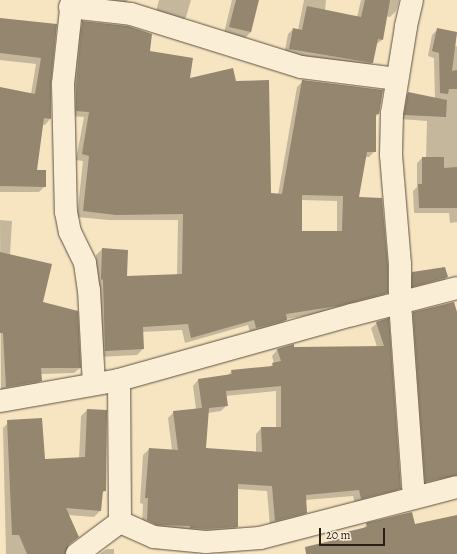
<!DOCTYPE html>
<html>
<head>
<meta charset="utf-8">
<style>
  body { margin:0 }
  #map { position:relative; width:457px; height:554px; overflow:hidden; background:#f7e5c2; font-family:Alegreya,serif }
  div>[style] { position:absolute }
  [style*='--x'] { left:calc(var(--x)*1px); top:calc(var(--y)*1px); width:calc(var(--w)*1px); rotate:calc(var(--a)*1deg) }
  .shadow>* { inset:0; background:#0003 }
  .building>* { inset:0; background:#94866f }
  .roads { filter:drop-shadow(0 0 1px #5c5141) drop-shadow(0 0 1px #5c5141) }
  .minor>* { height:22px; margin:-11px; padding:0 11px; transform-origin:11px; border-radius:11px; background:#faeed7 }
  span { translate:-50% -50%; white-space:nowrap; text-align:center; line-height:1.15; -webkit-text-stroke:4px #faeed7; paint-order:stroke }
  .scale { position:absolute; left:319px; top:528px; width:66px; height:18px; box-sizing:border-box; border:2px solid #282016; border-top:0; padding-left:5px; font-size:12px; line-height:14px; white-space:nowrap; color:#282016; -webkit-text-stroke:3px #faeed7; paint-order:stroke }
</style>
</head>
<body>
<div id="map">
  <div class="shadow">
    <i style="clip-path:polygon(94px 0,128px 0,122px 6px)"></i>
    <i style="clip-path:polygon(159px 0,191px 0,186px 17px,181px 23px,155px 15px)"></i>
    <i style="clip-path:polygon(232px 0,258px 0,251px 32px,245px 38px,224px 33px)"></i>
    <i style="clip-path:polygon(304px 0,326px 0,325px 11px,357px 17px,361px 0,399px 0,396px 11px,390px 17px,386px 16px,382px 40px,375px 45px,372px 63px,366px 68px,284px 55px,288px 34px,293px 29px,298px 30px)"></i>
    <i style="clip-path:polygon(0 19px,56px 25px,50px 83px,50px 119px,45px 125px,42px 124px,36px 171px,45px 186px,39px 192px,0 192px,0 199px,0 88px,31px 94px,36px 64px,0 60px)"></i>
    <i style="clip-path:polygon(evenodd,82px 27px,189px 79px,270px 194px,278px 195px,297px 87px,303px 81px,379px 114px,375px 117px,375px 151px,369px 157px,365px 157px,358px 198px,386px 293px,380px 299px,332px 311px,286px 319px,280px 326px,250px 333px,248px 325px,185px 343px,182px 330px,142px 332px,143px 349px,137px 355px,99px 357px,95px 285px,96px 255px,102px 249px,126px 277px,177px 275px,178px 220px,109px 220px,77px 217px,83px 161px,76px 160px,84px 117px,71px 116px,76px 33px,82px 27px,301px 200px,337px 201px,337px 232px,301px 232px,301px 200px)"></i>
    <i style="clip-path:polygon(437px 30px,457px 33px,455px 46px,457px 46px,457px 222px,450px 223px,449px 213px,414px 213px,413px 191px,417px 187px,417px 163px,422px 158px,426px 158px,427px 121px,400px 119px,403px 98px,408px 93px,435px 99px,434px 58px,428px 56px,432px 35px)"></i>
    <i style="clip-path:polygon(0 220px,12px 221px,10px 255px,42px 303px,80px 368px,74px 373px,41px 374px,41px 380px,35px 386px,1px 392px)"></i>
    <i style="clip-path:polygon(413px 273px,447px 277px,444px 280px,410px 288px,410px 276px)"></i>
    <i style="clip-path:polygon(414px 313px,457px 315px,457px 481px,420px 487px,408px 319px)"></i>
    <i style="clip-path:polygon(evenodd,388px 320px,400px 488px,394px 494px,355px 504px,353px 496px,305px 500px,306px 513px,300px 518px,270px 526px,267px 491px,237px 489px,237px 527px,231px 532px,164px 531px,142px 526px,143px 504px,140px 503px,143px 455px,149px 449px,172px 450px,168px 418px,174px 412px,196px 409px,193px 386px,198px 380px,227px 376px,232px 371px,269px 367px,274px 364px,272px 356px,277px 350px,293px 346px,294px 348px,377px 347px,371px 328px,377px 323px,388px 320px,276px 391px,276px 428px,261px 428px,256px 434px,256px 452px,205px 449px,208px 413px,221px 411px,227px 405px,225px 396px,276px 391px)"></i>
    <i style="clip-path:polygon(87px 410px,105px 491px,102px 493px,100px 511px,94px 517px,68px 515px,78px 537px,65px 549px,64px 554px,6px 554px,3px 428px,10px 421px,44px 460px,79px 459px,81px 416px)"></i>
    <i style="clip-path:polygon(457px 516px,457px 554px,313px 554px,341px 539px,346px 533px,362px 530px,367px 524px,414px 526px)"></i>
    <i style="clip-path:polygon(107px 549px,114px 549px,114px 554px,99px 554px)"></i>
  </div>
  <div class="building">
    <i style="clip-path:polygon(236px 0,259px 0,251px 32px,229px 27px)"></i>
    <i style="clip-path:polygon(365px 0,390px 0,383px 40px,378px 39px,373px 63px,289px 49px,293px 28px,302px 30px,307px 6px,361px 17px)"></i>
    <i style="clip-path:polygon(0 18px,57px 24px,51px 83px,51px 119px,44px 118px,37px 170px,46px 170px,46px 187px,0 186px,0 87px,35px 94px,41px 58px,0 53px)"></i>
    <i style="clip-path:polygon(evenodd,82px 21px,128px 26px,152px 34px,150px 51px,193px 58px,190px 78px,233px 68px,236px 81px,269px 80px,271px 193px,282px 194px,302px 80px,383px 90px,379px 114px,376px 114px,376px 152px,367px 152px,359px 197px,382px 198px,388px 265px,388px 293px,338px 306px,286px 314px,287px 320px,269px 325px,256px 328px,254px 320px,191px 338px,188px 324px,143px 327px,144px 349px,105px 351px,103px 280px,101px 279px,102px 248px,128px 250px,127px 276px,182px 274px,183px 214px,116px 215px,83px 211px,89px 156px,82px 154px,89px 112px,76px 111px,76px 85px,82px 21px,302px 195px,343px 196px,342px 231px,302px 231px,302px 195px)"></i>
    <i style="clip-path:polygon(437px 28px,457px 32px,452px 71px,457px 70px,457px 89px,449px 89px,448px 94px,440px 93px,439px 53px,432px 51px)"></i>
    <i style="clip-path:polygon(408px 92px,447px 100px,446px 117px,404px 115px)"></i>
    <i style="clip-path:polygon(422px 157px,444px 157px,444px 168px,457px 167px,457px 208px,419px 208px,418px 184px,422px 184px)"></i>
    <i style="clip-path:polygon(0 252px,52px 264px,43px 302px,78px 311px,81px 368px,41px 368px,42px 381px,6px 387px,3px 333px,0 333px)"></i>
    <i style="clip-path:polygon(445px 267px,448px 277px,412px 287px,412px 272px)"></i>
    <i style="clip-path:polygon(454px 302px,457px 312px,457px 475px,425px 482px,413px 312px)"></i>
    <i style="clip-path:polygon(evenodd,389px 318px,401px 489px,361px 499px,359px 490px,306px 495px,307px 513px,275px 521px,272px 486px,238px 484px,238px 527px,206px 529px,190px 528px,190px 526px,157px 525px,147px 520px,148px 498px,145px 498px,149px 448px,178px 450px,173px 411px,202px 408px,198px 379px,232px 374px,231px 370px,273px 366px,272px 363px,281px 361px,277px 349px,294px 344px,294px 347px,384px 346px,376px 322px,389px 318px,281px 386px,281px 427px,261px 427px,262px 452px,206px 448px,209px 408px,228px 406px,226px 391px,281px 386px)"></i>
    <i style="clip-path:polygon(87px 409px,107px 410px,106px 491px,103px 491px,101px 511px,66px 508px,79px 537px,69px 544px,65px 554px,27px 554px,19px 535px,12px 535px,7px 420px,42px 418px,45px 459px,85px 457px)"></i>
    <i style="clip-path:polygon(412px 512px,415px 524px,457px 515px,457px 554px,306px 554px,305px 547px,347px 537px,346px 532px,367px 527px,366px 523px)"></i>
  </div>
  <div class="roads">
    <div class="minor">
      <i style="--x:72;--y:0;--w:84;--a:96.1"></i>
      <i style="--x:63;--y:84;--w:128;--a:88.7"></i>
      <i style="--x:66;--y:212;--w:20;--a:79"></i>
      <i style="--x:70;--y:232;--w:34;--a:64"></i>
      <i style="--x:85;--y:263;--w:27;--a:82"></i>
      <i style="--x:89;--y:290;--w:94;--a:87"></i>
      <i style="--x:412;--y:0;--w:28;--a:103"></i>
      <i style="--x:406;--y:27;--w:87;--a:99.2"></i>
      <i style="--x:392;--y:113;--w:42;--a:91.4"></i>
      <i style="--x:391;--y:155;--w:109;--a:85.3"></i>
      <i style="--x:400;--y:264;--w:39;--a:90"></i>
      <i style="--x:400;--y:303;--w:195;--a:85.9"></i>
      <i style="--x:70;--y:7;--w:61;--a:6.5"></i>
      <i style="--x:131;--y:14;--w:178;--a:17.3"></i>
      <i style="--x:301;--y:67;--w:97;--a:7.1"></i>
      <i style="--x:0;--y:401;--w:121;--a:-10"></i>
      <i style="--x:119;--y:380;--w:242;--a:-15.6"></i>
      <i style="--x:352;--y:315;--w:108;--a:-14.4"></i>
      <i style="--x:120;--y:522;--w:37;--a:24"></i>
      <i style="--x:154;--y:537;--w:52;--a:5.5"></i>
      <i style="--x:206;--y:542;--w:54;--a:-4.2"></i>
      <i style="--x:260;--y:538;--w:203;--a:-14.5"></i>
      <i style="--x:77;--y:554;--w:54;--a:-36.7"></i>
      <i style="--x:120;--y:522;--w:142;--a:-90.4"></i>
    </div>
  </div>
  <div class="scale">20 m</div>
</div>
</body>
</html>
